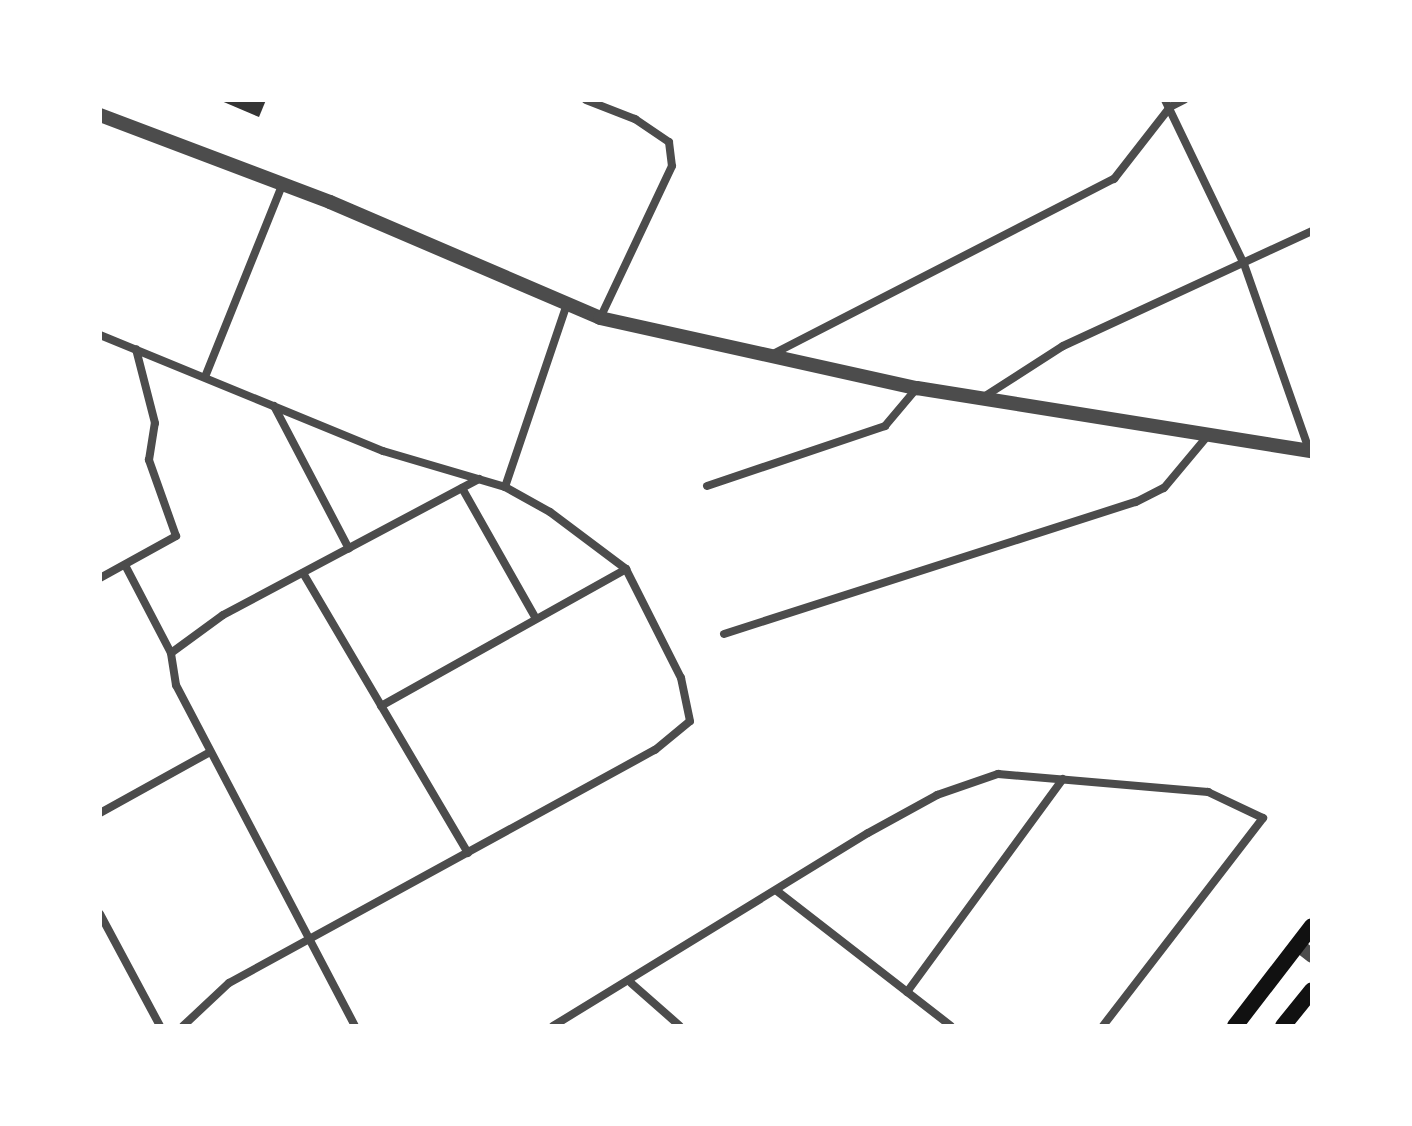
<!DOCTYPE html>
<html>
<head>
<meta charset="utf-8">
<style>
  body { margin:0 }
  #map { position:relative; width:1412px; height:1126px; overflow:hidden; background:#fff; font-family:Signika,sans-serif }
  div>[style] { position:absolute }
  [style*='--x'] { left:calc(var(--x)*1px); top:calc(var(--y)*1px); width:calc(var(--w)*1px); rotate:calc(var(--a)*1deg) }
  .building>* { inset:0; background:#353535 }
  .minor>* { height:8px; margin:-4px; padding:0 4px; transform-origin:4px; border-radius:4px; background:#4c4c4c }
  .tertiary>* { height:14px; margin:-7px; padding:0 7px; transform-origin:7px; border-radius:7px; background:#4c4c4c }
  .secondary>* { height:16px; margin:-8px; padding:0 8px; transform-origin:8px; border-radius:8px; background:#111 }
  span { translate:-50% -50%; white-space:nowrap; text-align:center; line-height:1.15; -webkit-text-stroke:7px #fff; paint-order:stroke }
  .frame { position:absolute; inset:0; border:102px solid #fff; pointer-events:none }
</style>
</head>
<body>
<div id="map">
  <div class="building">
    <i style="clip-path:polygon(219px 100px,266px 100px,259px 117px)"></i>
  </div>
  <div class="minor">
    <i style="--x:586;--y:100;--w:53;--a:21.2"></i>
    <i style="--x:635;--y:119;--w:41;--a:34.1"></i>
    <i style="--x:669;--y:142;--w:24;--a:83"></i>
    <i style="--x:672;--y:166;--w:168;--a:115.3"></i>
    <i style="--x:1165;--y:100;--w:182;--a:64.3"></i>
    <i style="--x:1244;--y:264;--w:197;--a:70.7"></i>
    <i style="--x:100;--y:335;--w:306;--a:22.3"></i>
    <i style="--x:383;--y:451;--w:127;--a:16.4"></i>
    <i style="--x:771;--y:355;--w:386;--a:-27.2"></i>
    <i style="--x:1114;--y:179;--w:91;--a:-52.1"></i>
    <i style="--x:1170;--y:107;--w:16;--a:-27"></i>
    <i style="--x:205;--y:377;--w:207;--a:-68.1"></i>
    <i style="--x:982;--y:398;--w:96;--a:-32.7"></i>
    <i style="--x:1063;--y:346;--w:274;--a:-24.8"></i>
    <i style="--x:274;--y:406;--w:161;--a:62.3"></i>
    <i style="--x:707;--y:486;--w:188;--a:-18.6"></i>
    <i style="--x:885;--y:426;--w:50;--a:-49.9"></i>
    <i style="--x:462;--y:488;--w:150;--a:60.5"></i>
    <i style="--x:125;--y:565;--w:99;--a:62.4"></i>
    <i style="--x:303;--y:573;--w:325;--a:59.5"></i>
    <i style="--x:100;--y:578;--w:87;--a:-28.9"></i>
    <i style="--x:176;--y:536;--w:81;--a:-109.6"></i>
    <i style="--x:149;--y:460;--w:37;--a:-81"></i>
    <i style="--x:155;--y:423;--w:76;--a:-104.4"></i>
    <i style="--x:724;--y:634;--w:433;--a:-17.8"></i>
    <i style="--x:1136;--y:502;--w:31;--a:-27"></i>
    <i style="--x:1164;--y:488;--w:72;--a:-50.1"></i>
    <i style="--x:381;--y:706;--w:281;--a:-29.2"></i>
    <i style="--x:100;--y:813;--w:126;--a:-29"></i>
    <i style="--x:777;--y:891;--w:220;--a:37.8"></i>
    <i style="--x:100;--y:914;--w:127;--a:61.8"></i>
    <i style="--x:631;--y:983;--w:65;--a:41.3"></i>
    <i style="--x:907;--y:992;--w:264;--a:-53.8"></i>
    <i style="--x:183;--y:1026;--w:63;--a:-43.1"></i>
    <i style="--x:229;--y:983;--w:486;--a:-28.7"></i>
    <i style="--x:655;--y:750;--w:45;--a:-39.6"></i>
    <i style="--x:690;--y:721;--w:44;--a:-101.8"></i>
    <i style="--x:681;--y:678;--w:122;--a:-116.8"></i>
    <i style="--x:626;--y:569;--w:95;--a:-143.1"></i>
    <i style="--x:550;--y:512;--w:51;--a:-150.9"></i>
    <i style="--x:505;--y:487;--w:193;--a:-71.3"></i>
    <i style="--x:355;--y:1026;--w:385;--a:-117.7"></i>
    <i style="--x:176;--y:685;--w:32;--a:-99"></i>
    <i style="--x:171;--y:653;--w:64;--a:-36.2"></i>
    <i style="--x:223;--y:615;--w:290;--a:-28"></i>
    <i style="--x:553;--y:1026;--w:369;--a:-31.5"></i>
    <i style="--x:868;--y:833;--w:79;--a:-28.8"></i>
    <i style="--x:937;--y:795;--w:65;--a:-19"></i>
    <i style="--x:998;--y:774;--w:211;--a:4.9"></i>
    <i style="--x:1208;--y:792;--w:61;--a:25.3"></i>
    <i style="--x:1263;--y:818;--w:262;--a:127.6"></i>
  </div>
  <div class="tertiary">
    <i style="--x:100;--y:115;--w:246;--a:20.7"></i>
    <i style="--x:330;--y:202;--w:294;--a:23.2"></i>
    <i style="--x:600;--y:318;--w:325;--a:12.5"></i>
    <i style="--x:917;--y:388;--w:400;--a:9.1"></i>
    <i style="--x:1298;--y:945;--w:18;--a:38"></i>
  </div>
  <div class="secondary">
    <i style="--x:1235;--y:1026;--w:126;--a:-52.4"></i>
    <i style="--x:1283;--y:1026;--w:46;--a:-51.1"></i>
  </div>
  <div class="frame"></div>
</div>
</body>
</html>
